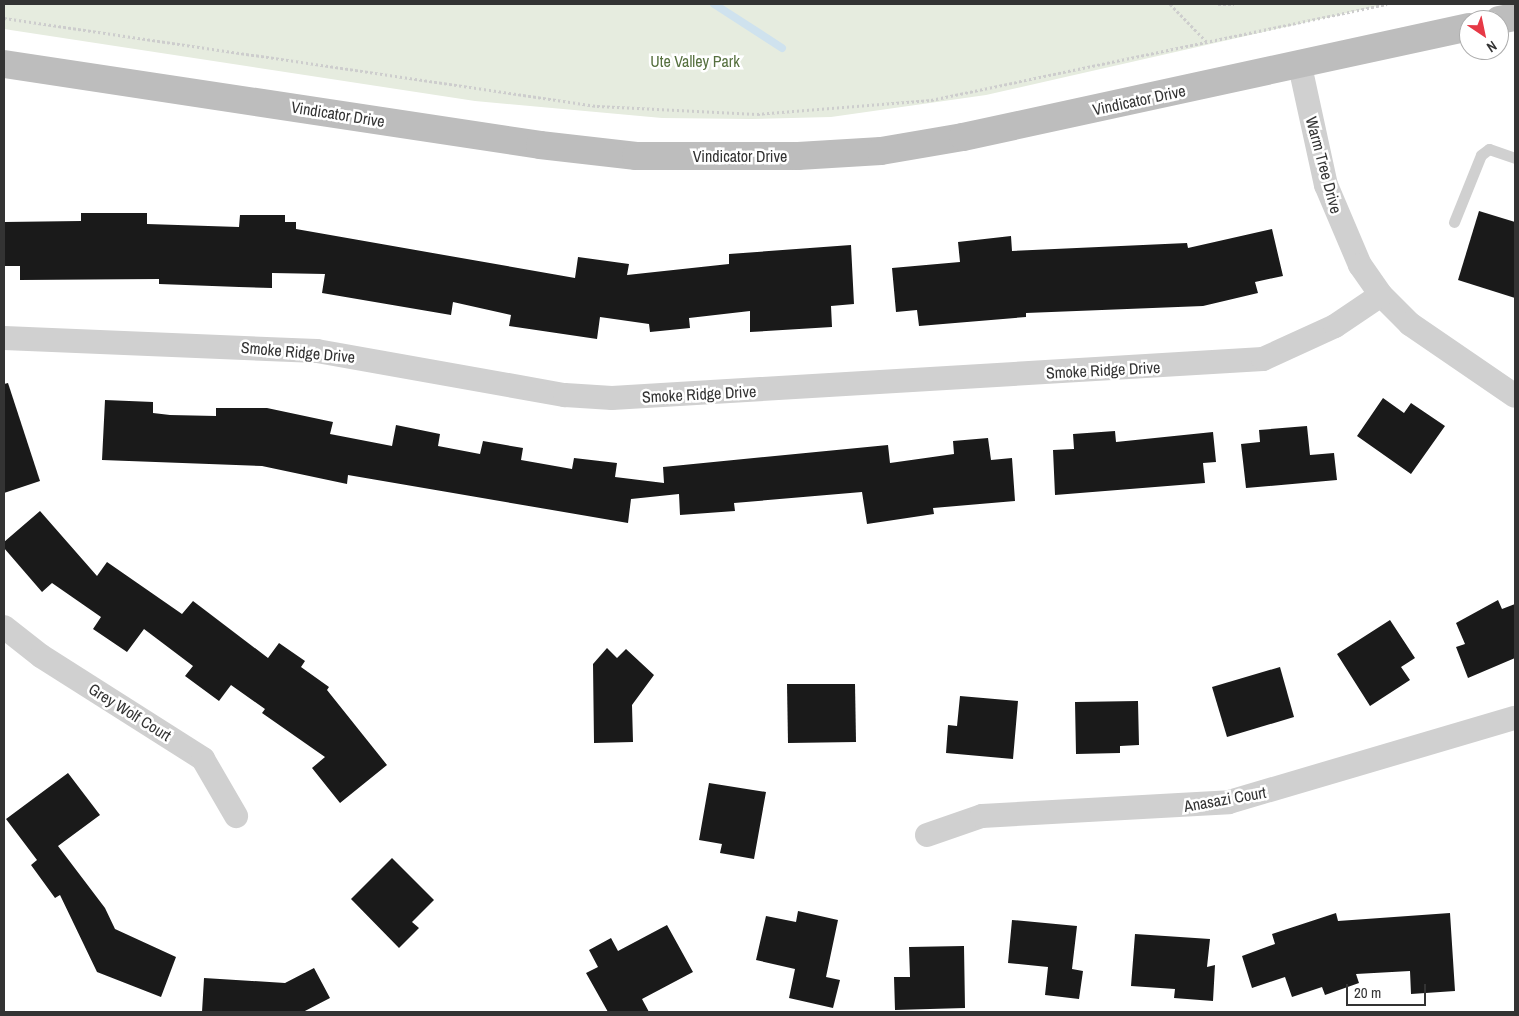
<!DOCTYPE html>
<html>
<head>
<meta charset="utf-8">
<style>
  body { margin:0 }
  #map { position:relative; width:1519px; height:1016px; overflow:hidden; background:#fff; font-family:"Archivo Narrow",sans-serif }
  div>[style] { position:absolute }
  [style*='--x'] { left:calc(var(--x)*1px); top:calc(var(--y)*1px); width:calc(var(--w)*1px); rotate:calc(var(--a)*1deg) }
  .green>* { inset:0; background:#e6ecdf }
  .stream>* { height:8px; margin:-4px; padding:0 4px; transform-origin:4px; border-radius:4px; background:#cfe2ee }
  .building>* { inset:0; background:#1a1a1a }
  .path>* { height:3px; margin-top:-1.5px; transform-origin:0; background:repeating-linear-gradient(90deg,#cdcdcd 0 2.5px,transparent 0 5px) }
  .lane>* { height:11px; margin:-5.5px; padding:0 5.5px; transform-origin:5.5px; border-radius:5.5px; background:#d0d0d0 }
  .street>* { height:24px; margin:-12px; padding:0 12px; transform-origin:12px; border-radius:12px; background:#d0d0d0 }
  .secondary>* { height:28px; margin:-14px; padding:0 14px; transform-origin:14px; border-radius:14px; background:#bdbdbd }
  span { translate:-50% -50%; white-space:nowrap; text-align:center; line-height:1.15; -webkit-text-stroke:5px #fff; paint-order:stroke }
  .park-label { font-size:16px; color:#56703f }
  .street-label { font-size:16px; color:#333 }
  .frame { position:absolute; inset:0; border:5px solid #333; pointer-events:none }
  .north { position:absolute; left:1459px; top:10px; width:50px; height:50px; box-sizing:border-box; background:#fff; border:1px solid #adadad; border-radius:50%; rotate:146deg; font-size:14px; font-weight:700; line-height:20px; text-align:center; color:#333 }
  .north::after { content:''; display:block; margin:auto; width:18px; height:22px; background:#e63946; clip-path:polygon(50% 0,100% 100%,50% 72%,0 100%) }
  .scale { position:absolute; left:1346px; top:984px; width:80px; height:22px; box-sizing:border-box; border:2px solid #333; border-top:0; padding-left:6px; font-size:15px; line-height:18px; white-space:nowrap; color:#333; -webkit-text-stroke:4px #fff; paint-order:stroke }
</style>
</head>
<body>
<div id="map">
  <div class="green">
    <i style="clip-path:polygon(4px 4px,1386px 4px,986px 95px,831px 117px,751px 119px,662px 118px,475px 101px,4px 29px)"></i>
  </div>
  <div class="stream">
    <i style="--x:714;--y:4;--w:81;--a:32.9"></i>
  </div>
  <div class="building">
    <i style="clip-path:polygon(1479px 211px,1515px 222px,1515px 298px,1458px 280px)"></i>
    <i style="clip-path:polygon(81px 213px,147px 213px,147px 224px,239px 227px,240px 215px,285px 215px,285px 222px,296px 222px,296px 229px,575px 278px,578px 257px,629px 264px,627px 275px,729px 264px,729px 254px,851px 245px,854px 304px,831px 306px,832px 327px,750px 332px,750px 311px,689px 318px,690px 328px,650px 332px,649px 324px,600px 317px,597px 339px,509px 326px,511px 315px,453px 302px,451px 315px,322px 293px,325px 274px,272px 273px,272px 288px,239px 287px,159px 284px,159px 279px,20px 280px,20px 266px,4px 266px,4px 222px,81px 221px)"></i>
    <i style="clip-path:polygon(1272px 229px,1283px 276px,1255px 282px,1258px 293px,1203px 306px,1026px 313px,1026px 317px,919px 326px,917px 310px,896px 312px,892px 268px,960px 262px,958px 242px,1011px 236px,1012px 251px,1187px 243px,1188px 248px)"></i>
    <i style="clip-path:polygon(8px 383px,40px 481px,4px 493px,4px 384px)"></i>
    <i style="clip-path:polygon(1383px 398px,1404px 413px,1411px 403px,1445px 426px,1411px 474px,1357px 436px)"></i>
    <i style="clip-path:polygon(105px 400px,153px 402px,153px 413px,170px 415px,216px 416px,216px 408px,267px 408px,333px 422px,330px 434px,392px 446px,396px 425px,440px 434px,438px 446px,480px 454px,483px 441px,523px 448px,521px 460px,572px 469px,574px 458px,617px 463px,615px 477px,664px 483px,663px 467px,888px 445px,890px 463px,954px 454px,953px 441px,988px 438px,991px 460px,1012px 458px,1015px 501px,933px 508px,934px 514px,867px 524px,862px 492px,734px 503px,735px 511px,680px 515px,679px 494px,631px 499px,628px 523px,348px 475px,347px 484px,262px 466px,102px 460px)"></i>
    <i style="clip-path:polygon(1307px 426px,1310px 455px,1334px 453px,1337px 480px,1246px 488px,1241px 444px,1260px 442px,1259px 430px)"></i>
    <i style="clip-path:polygon(1115px 431px,1116px 442px,1213px 432px,1216px 462px,1203px 463px,1205px 483px,1055px 495px,1053px 450px,1074px 449px,1073px 434px)"></i>
    <i style="clip-path:polygon(40px 511px,97px 576px,107px 562px,182px 614px,193px 601px,268px 658px,279px 643px,305px 661px,301px 667px,329px 687px,327px 690px,387px 765px,340px 803px,312px 768px,325px 757px,262px 713px,265px 709px,231px 685px,219px 701px,185px 676px,193px 666px,144px 629px,127px 652px,93px 629px,101px 617px,52px 583px,42px 592px,4px 548px,4px 542px)"></i>
    <i style="clip-path:polygon(1498px 600px,1502px 609px,1515px 604px,1515px 658px,1468px 678px,1456px 647px,1465px 644px,1456px 623px)"></i>
    <i style="clip-path:polygon(1390px 620px,1415px 658px,1401px 667px,1410px 680px,1370px 706px,1337px 654px)"></i>
    <i style="clip-path:polygon(607px 648px,617px 658px,626px 649px,654px 675px,632px 705px,633px 742px,594px 743px,593px 664px)"></i>
    <i style="clip-path:polygon(1280px 667px,1294px 717px,1227px 737px,1212px 687px)"></i>
    <i style="clip-path:polygon(787px 684px,855px 684px,856px 742px,788px 743px)"></i>
    <i style="clip-path:polygon(960px 696px,1018px 701px,1013px 759px,946px 753px,948px 725px,957px 726px)"></i>
    <i style="clip-path:polygon(1138px 701px,1139px 745px,1120px 746px,1120px 753px,1076px 754px,1075px 702px)"></i>
    <i style="clip-path:polygon(68px 773px,100px 815px,58px 846px,105px 908px,115px 929px,176px 957px,161px 997px,97px 972px,60px 895px,55px 898px,31px 865px,37px 860px,6px 819px)"></i>
    <i style="clip-path:polygon(709px 783px,766px 792px,754px 859px,720px 853px,722px 844px,699px 840px)"></i>
    <i style="clip-path:polygon(392px 858px,434px 900px,412px 922px,419px 928px,399px 948px,351px 899px)"></i>
    <i style="clip-path:polygon(798px 911px,838px 920px,826px 977px,840px 980px,833px 1008px,789px 998px,795px 969px,756px 960px,766px 916px,796px 922px)"></i>
    <i style="clip-path:polygon(1336px 913px,1338px 921px,1450px 913px,1455px 991px,1411px 994px,1410px 971px,1356px 974px,1359px 983px,1325px 995px,1322px 987px,1292px 997px,1285px 977px,1252px 988px,1242px 956px,1275px 944px,1272px 934px)"></i>
    <i style="clip-path:polygon(1012px 920px,1077px 926px,1072px 969px,1083px 971px,1079px 999px,1045px 995px,1048px 967px,1008px 963px)"></i>
    <i style="clip-path:polygon(667px 925px,693px 972px,642px 999px,649px 1012px,608px 1012px,586px 973px,598px 967px,589px 950px,611px 938px,618px 951px)"></i>
    <i style="clip-path:polygon(1135px 934px,1210px 939px,1207px 967px,1215px 965px,1213px 1001px,1174px 998px,1175px 989px,1131px 986px)"></i>
    <i style="clip-path:polygon(964px 946px,965px 1008px,895px 1010px,894px 977px,910px 977px,909px 947px)"></i>
    <i style="clip-path:polygon(314px 968px,330px 998px,303px 1012px,202px 1012px,204px 978px,285px 983px)"></i>
  </div>
  <div class="path">
    <i style="--x:1170;--y:4;--w:53;--a:45.8"></i>
    <i style="--x:1218;--y:4;--w:16;--a:0"></i>
    <i style="--x:4;--y:18;--w:599;--a:8.44"></i>
    <i style="--x:597;--y:106;--w:160;--a:2.9"></i>
    <i style="--x:757;--y:114;--w:175;--a:-4.6"></i>
    <i style="--x:931;--y:100;--w:466;--a:-11.9"></i>
  </div>
  <div class="lane">
    <i style="--x:1454;--y:222;--w:72;--a:-68.1"></i>
    <i style="--x:1481;--y:155;--w:10;--a:-37"></i>
    <i style="--x:1489;--y:149;--w:28;--a:19"></i>
  </div>
  <div class="street">
    <i style="--x:1300;--y:66;--w:122;--a:77.7"></i>
    <i style="--x:1326;--y:185;--w:87;--a:67"></i>
    <i style="--x:1360;--y:265;--w:37;--a:55"></i>
    <i style="--x:1381;--y:295;--w:41;--a:45"></i>
    <i style="--x:1410;--y:324;--w:127;--a:34.4"></i>
    <i style="--x:4;--y:338;--w:313;--a:2.4"></i>
    <i style="--x:317;--y:351;--w:252;--a:10.1"></i>
    <i style="--x:565;--y:395;--w:47;--a:3.7"></i>
    <i style="--x:612;--y:398;--w:652;--a:-3.43"></i>
    <i style="--x:1263;--y:359;--w:79;--a:-24.6"></i>
    <i style="--x:1335;--y:326;--w:55;--a:-34"></i>
    <i style="--x:4;--y:627;--w:47;--a:38.1"></i>
    <i style="--x:41;--y:656;--w:192;--a:32.4"></i>
    <i style="--x:203;--y:759;--w:66;--a:59.9"></i>
    <i style="--x:927;--y:835;--w:58;--a:-19.1"></i>
    <i style="--x:982;--y:816;--w:247;--a:-3.2"></i>
    <i style="--x:1229;--y:802;--w:298;--a:-16.4"></i>
  </div>
  <div class="secondary">
    <i style="--x:1499;--y:20;--w:16;--a:-11"></i>
    <i style="--x:4;--y:64;--w:542;--a:8.59"></i>
    <i style="--x:540;--y:145;--w:97;--a:6.5"></i>
    <i style="--x:636;--y:156;--w:162;--a:0"></i>
    <i style="--x:798;--y:156;--w:83;--a:-3.4"></i>
    <i style="--x:881;--y:151;--w:83;--a:-9.7"></i>
    <i style="--x:963;--y:137;--w:518;--a:-12.26"></i>
  </div>
  <div class="park-label">
    <span style="left:695px;top:61px">Ute Valley Park</span>
  </div>
  <div class="street-label">
    <span style="left:1139px;top:100px;rotate:-12deg">Vindicator Drive</span>
    <span style="left:338px;top:114px;rotate:9deg">Vindicator Drive</span>
    <span style="left:740px;top:156px">Vindicator Drive</span>
    <span style="left:1324px;top:165px;rotate:75deg">Warm Tree Drive</span>
    <span style="left:298px;top:352px;rotate:5deg">Smoke Ridge Drive</span>
    <span style="left:1103px;top:370px;rotate:-3deg">Smoke Ridge Drive</span>
    <span style="left:699px;top:394px;rotate:-3deg">Smoke Ridge Drive</span>
    <span style="left:130px;top:712px;rotate:32deg">Grey Wolf Court</span>
    <span style="left:1225px;top:799px;rotate:-10deg">Anasazi Court</span>
  </div>
  <div class="frame"></div>
  <div class="north">N</div>
  <div class="scale">20 m</div>
</div>
</body>
</html>
